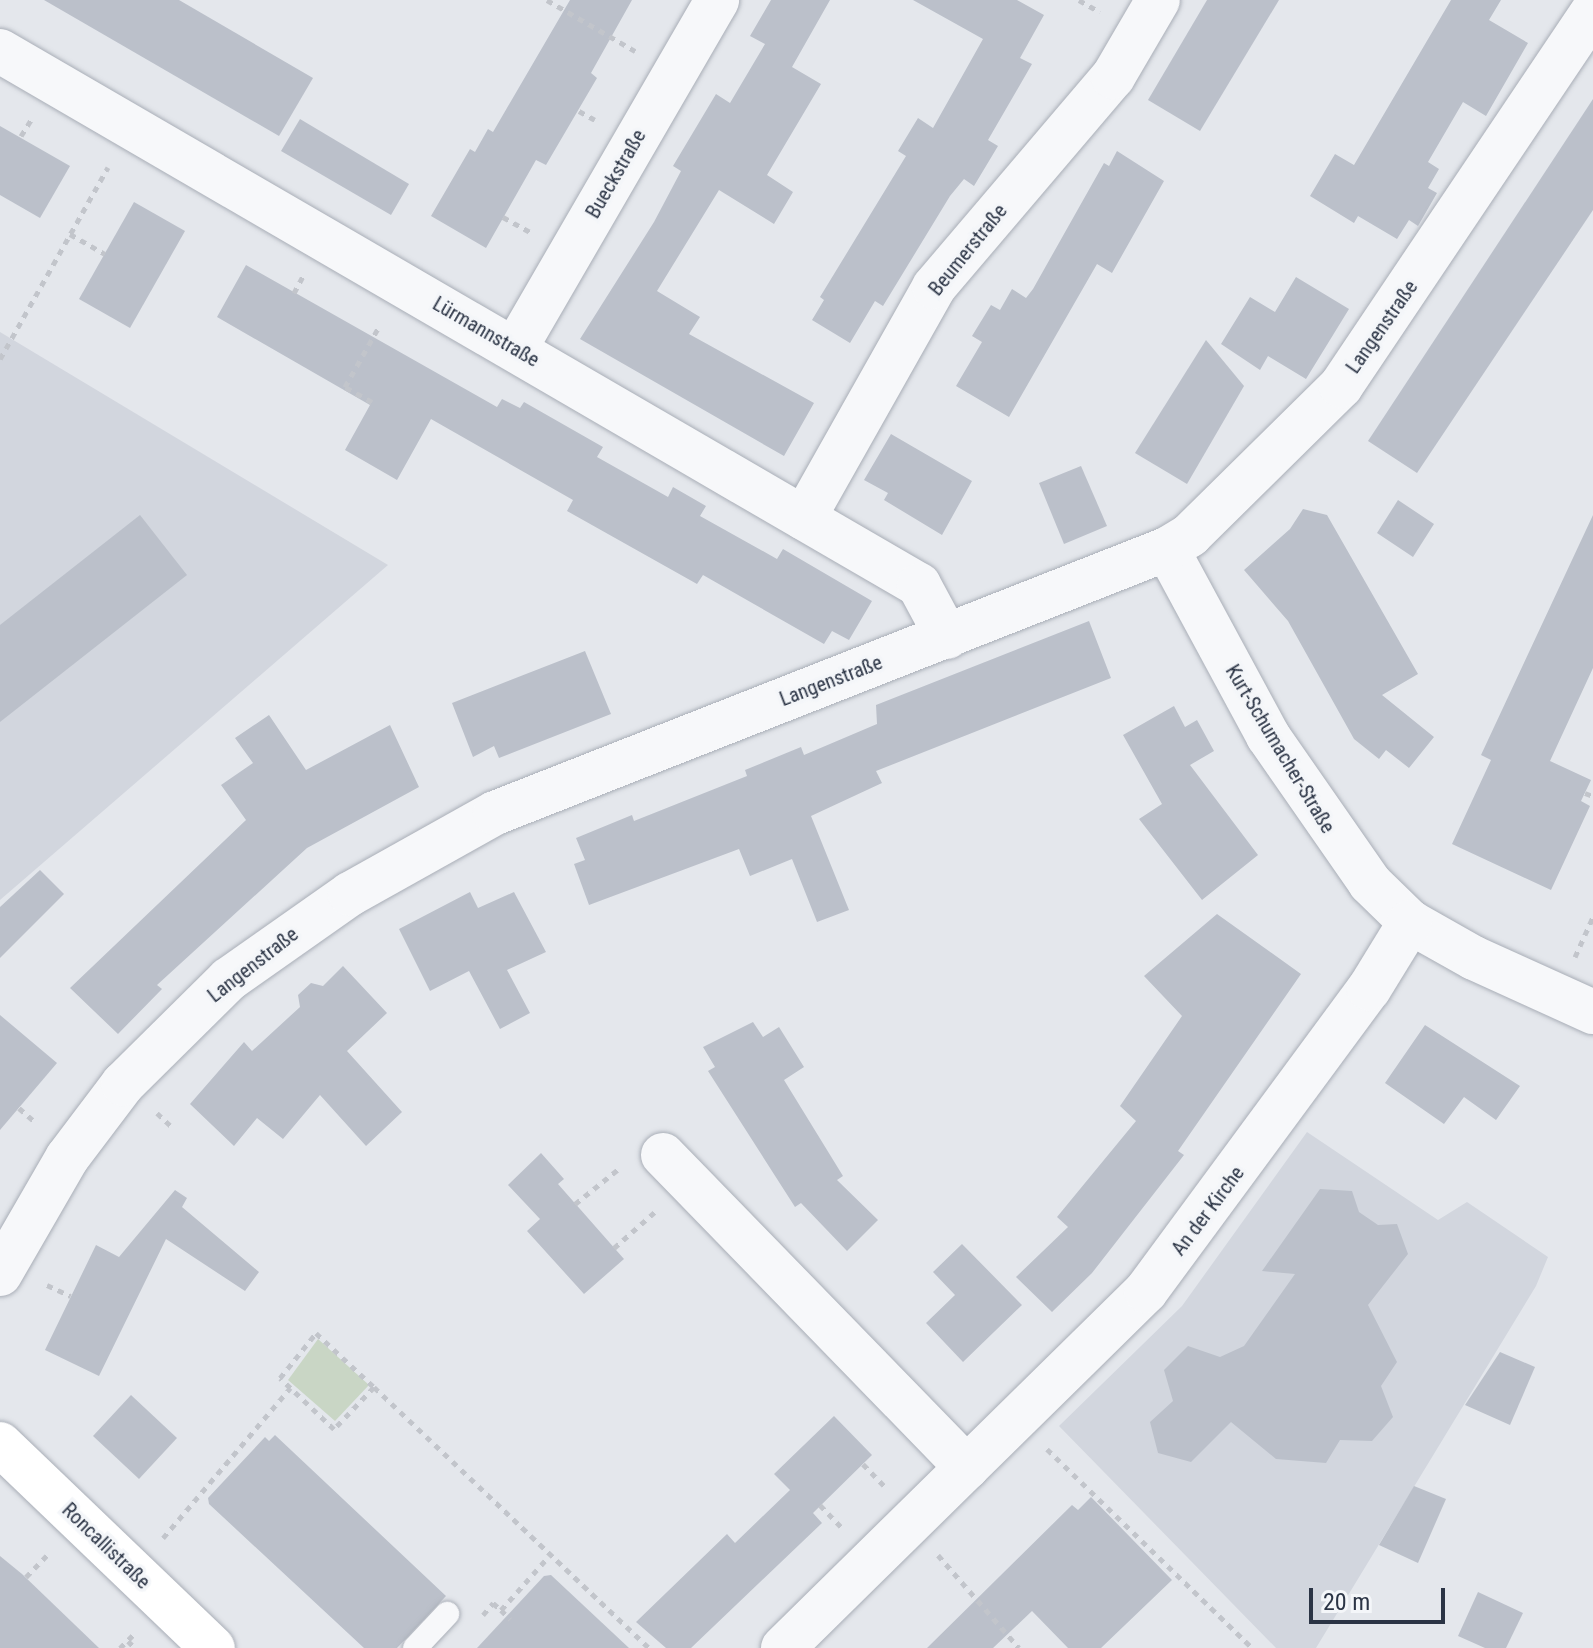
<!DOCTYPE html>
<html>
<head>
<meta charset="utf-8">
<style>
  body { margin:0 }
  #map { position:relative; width:1593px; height:1648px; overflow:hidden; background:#e4e7ec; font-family:"Roboto Condensed",sans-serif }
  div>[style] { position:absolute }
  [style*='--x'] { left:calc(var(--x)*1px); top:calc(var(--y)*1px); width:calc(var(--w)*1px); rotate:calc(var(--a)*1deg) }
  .built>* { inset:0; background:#d2d6de }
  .green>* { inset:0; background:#c9d6c5 }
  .building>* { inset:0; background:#bbc0ca }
  .path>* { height:5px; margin-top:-2.5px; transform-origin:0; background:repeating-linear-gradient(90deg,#c2c5cb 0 6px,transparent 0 12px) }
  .roads { filter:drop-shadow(0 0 2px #a9aeb7) drop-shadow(0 0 2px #a9aeb7) }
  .lane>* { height:24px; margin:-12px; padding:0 12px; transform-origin:12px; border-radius:12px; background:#f7f8fa }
  .street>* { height:44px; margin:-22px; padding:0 22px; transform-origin:22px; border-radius:22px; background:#f7f8fa }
  .secondary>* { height:44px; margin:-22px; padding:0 22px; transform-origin:22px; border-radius:22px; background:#fff }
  span { translate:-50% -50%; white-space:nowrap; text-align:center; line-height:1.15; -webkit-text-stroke:7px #f4f6f9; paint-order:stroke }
  .street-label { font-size:20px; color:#2b3445 }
  .scale { position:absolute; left:1309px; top:1588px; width:136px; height:36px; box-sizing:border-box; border:4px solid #2b3445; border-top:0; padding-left:10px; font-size:24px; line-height:28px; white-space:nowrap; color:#2b3445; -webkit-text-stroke:6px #f4f6f9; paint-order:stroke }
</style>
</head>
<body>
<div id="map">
  <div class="built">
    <i style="clip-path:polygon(0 332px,388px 565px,0 900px)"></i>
    <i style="clip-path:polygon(1307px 1132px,1438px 1220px,1467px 1202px,1548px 1257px,1536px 1286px,1316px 1648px,1276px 1648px,1059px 1426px,1182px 1306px)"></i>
  </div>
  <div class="green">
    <i style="clip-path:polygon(318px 1339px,369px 1385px,335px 1421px,288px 1380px)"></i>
  </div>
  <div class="building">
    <i style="clip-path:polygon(44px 0,179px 0,313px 78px,279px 136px)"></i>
    <i style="clip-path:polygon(570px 0,632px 0,591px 73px,597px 78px,546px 165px,536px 160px,486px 248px,431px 216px,470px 149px,475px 152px,488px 129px,493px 132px)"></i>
    <i style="clip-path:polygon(771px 0,830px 0,792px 67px,821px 84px,767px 175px,793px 192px,774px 224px,719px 190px,657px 291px,700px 317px,689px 334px,814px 403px,784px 456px,580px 339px,654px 222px,681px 171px,673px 166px,716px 94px,730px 103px,765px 44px,750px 36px)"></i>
    <i style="clip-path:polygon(913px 0,1017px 0,1044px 15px,1020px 58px,1032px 64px,988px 140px,998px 146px,974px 186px,964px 179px,950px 196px,883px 306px,875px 301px,850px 343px,812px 320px,824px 300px,820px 297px,906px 156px,898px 151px,918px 118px,933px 128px,983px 39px)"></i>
    <i style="clip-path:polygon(1207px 0,1279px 0,1200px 131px,1148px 100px)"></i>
    <i style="clip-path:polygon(1451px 0,1501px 0,1489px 20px,1528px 43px,1486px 116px,1463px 102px,1428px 162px,1439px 169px,1428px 188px,1437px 193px,1418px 226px,1409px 220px,1397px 239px,1358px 216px,1354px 223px,1310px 196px,1335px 154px,1354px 165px)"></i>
    <i style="clip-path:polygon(1593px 99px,1593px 210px,1417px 473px,1368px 441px)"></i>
    <i style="clip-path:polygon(300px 119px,409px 184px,391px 215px,281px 151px)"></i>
    <i style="clip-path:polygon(0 126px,70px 166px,40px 218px,0 195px)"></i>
    <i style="clip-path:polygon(1117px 151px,1164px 181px,1112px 273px,1097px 264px,1009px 417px,956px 386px,982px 342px,972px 336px,991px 305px,1000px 310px,1012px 289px,1026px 298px,1033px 289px,1104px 163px,1109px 166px)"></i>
    <i style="clip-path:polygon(134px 202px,185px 231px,130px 328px,79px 299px)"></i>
    <i style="clip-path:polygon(246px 265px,497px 407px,502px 399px,520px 408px,524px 402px,603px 447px,597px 457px,668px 497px,673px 487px,706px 506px,700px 516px,777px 559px,783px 549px,872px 601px,849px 640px,832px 631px,824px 644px,703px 575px,697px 584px,567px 511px,573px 500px,431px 419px,397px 480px,345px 450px,370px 405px,217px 317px)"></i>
    <i style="clip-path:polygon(1296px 277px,1349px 309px,1306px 379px,1268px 356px,1260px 370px,1221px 344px,1250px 297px,1275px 312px)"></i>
    <i style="clip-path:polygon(1206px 340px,1244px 386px,1187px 484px,1135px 453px)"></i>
    <i style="clip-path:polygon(891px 434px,972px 481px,942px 535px,884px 500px,888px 493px,864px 480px)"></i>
    <i style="clip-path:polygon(1081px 466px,1107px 526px,1064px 544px,1039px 483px)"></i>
    <i style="clip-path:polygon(1398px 500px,1434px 524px,1413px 557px,1377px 533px)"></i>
    <i style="clip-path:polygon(1303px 509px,1327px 515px,1418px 674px,1382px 695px,1434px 737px,1409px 768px,1386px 750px,1379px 759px,1354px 739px,1288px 621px,1244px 570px,1290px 529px)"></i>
    <i style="clip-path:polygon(140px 515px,187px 575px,0 722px,0 625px)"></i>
    <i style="clip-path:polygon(1593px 515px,1593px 668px,1550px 761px,1591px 780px,1581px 801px,1590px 806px,1551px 890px,1452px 844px,1491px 760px,1481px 755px)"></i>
    <i style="clip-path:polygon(1089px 621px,1111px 678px,876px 771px,882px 783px,811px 816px,849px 910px,817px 922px,792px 859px,750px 876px,739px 849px,589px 905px,574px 864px,585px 860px,576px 838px,632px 815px,634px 821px,747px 776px,745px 770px,801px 747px,804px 755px,877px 724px,876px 705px)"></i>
    <i style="clip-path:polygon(585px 651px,611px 714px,499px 758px,494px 746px,473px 757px,452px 703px)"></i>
    <i style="clip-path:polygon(1174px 706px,1185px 727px,1197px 720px,1214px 751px,1190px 765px,1258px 855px,1202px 900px,1139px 819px,1162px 804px,1123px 735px)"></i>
    <i style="clip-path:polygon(269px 715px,306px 770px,390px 725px,419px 787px,307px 848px,157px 985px,162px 989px,118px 1034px,70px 988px,246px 820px,221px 785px,253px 763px,235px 738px)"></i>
    <i style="clip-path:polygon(40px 870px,64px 894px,0 958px,0 907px)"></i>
    <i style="clip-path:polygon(470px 892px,478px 908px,514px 892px,546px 952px,507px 970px,530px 1013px,500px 1029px,469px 971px,430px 991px,399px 929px)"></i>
    <i style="clip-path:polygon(1217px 914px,1301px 974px,1178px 1151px,1184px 1155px,1092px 1273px,1052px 1312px,1016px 1277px,1068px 1227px,1057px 1217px,1136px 1121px,1120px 1106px,1182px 1016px,1144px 976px)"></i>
    <i style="clip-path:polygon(343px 966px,387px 1013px,347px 1051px,402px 1112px,366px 1146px,320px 1095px,283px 1139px,257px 1118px,234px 1146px,190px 1104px,244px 1042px,252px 1051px,300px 1007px,298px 995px,311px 983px,323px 986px)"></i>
    <i style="clip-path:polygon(0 1015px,57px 1063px,0 1130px)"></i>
    <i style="clip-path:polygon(753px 1022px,763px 1037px,779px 1027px,804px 1067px,784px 1080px,843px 1176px,837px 1180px,878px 1220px,847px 1251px,801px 1203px,795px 1207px,708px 1071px,715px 1067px,703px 1047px)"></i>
    <i style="clip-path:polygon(1425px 1025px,1520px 1086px,1496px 1120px,1464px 1097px,1444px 1124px,1385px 1083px)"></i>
    <i style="clip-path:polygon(541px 1153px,564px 1179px,558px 1184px,624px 1259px,584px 1294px,527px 1231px,540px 1219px,508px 1185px)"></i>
    <i style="clip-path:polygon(1320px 1189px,1352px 1191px,1359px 1212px,1378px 1225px,1397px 1224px,1408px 1254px,1368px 1305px,1397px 1362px,1381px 1386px,1393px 1417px,1372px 1441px,1340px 1440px,1326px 1463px,1276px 1459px,1231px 1422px,1191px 1462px,1158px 1453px,1150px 1422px,1173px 1401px,1164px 1370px,1188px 1346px,1220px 1357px,1244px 1346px,1295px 1274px,1262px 1271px)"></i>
    <i style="clip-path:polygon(175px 1190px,187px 1198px,182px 1207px,259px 1272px,245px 1291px,166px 1239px,99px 1376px,45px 1350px,96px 1245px,119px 1257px)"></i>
    <i style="clip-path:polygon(962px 1244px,1022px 1305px,963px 1362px,926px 1323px,955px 1295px,933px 1272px)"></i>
    <i style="clip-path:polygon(1500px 1352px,1535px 1367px,1510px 1425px,1465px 1405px)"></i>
    <i style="clip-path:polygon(131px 1395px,177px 1438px,139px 1479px,93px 1436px)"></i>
    <i style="clip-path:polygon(834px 1416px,872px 1455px,813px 1513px,822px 1523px,691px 1648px,666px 1648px,636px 1622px,727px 1534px,735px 1543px,790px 1490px,774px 1474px)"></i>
    <i style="clip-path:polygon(275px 1435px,446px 1596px,397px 1648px,364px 1648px,209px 1504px,208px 1498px,265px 1437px,269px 1441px)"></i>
    <i style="clip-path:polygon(1414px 1486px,1446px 1499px,1418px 1563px,1379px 1545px)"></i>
    <i style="clip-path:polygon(1091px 1497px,1172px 1580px,1101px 1648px,1068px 1648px,1032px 1611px,993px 1648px,927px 1648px,1072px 1505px,1078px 1510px)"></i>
    <i style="clip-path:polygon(0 1556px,22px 1574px,99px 1648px,0 1648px)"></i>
    <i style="clip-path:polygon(551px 1575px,629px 1648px,477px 1648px,544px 1576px)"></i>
    <i style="clip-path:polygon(1478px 1592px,1523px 1613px,1506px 1648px,1485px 1648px,1458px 1636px)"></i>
  </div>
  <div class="path">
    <i style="--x:547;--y:0;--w:102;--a:30.1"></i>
    <i style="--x:1079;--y:0;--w:24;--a:30"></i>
    <i style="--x:579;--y:111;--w:18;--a:29"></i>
    <i style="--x:21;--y:136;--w:19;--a:-58"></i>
    <i style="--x:503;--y:217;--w:31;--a:29"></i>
    <i style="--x:70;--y:234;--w:40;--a:29.7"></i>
    <i style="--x:294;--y:293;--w:19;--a:-62"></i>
    <i style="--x:0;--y:359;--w:220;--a:-60.6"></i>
    <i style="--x:372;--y:402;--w:31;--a:-151"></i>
    <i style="--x:345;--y:387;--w:71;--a:-60.6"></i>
    <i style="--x:1585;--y:793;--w:9;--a:21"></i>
    <i style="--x:1575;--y:957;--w:44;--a:-65.8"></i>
    <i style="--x:19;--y:1108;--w:23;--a:41"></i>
    <i style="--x:157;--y:1113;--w:19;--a:43"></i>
    <i style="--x:575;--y:1204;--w:59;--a:-38.8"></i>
    <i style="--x:614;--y:1248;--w:56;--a:-41.4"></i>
    <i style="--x:47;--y:1285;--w:26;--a:25"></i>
    <i style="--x:374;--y:1387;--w:58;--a:133.6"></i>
    <i style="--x:334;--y:1429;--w:74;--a:-136.6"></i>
    <i style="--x:280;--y:1378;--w:58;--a:-51.3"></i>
    <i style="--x:316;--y:1333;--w:79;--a:43"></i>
    <i style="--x:374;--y:1387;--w:379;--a:43.5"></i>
    <i style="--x:1047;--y:1449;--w:286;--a:44.1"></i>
    <i style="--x:863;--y:1464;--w:30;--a:46"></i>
    <i style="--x:820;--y:1505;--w:32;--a:46"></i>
    <i style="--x:163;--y:1538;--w:197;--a:-49.7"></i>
    <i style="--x:938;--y:1555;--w:123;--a:48.9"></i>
    <i style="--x:26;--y:1577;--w:35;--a:-46"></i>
    <i style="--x:501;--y:1610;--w:13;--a:45"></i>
    <i style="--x:483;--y:1615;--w:16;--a:-50"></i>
    <i style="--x:493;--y:1603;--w:11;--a:41"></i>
    <i style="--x:501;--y:1610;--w:74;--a:-48.3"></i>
    <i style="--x:128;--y:1641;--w:10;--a:45"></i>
    <i style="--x:120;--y:1648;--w:20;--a:-45"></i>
  </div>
  <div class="roads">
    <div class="lane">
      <i style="--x:415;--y:1648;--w:47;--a:-46.7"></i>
    </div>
    <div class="street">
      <i style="--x:0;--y:51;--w:1063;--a:30.16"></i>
      <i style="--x:919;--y:585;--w:59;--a:61.7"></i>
      <i style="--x:515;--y:349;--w:403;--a:-59.9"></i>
      <i style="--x:804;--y:518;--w:265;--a:-60.6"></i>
      <i style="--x:934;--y:287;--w:276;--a:-49.6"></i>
      <i style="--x:1113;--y:77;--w:89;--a:-59.7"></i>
      <i style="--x:1167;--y:549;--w:213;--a:61.6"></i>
      <i style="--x:1268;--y:736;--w:179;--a:55.2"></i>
      <i style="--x:1370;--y:883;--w:56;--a:44.3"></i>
      <i style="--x:1410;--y:922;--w:73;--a:29.4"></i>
      <i style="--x:1474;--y:958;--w:131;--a:24.4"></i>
      <i style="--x:663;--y:1155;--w:436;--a:45.8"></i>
      <i style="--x:0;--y:1274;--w:134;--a:-60"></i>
      <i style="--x:67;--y:1158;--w:93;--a:-52.9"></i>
      <i style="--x:123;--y:1084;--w:149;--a:-44.7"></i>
      <i style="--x:229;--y:979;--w:148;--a:-35.1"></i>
      <i style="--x:350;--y:894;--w:166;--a:-29.2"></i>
      <i style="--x:495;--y:813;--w:722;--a:-21.45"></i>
      <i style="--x:1167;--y:549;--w:27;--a:-31"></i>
      <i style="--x:1190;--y:535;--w:212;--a:-44.6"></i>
      <i style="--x:1341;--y:386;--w:452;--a:-56.1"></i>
      <i style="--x:783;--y:1648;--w:509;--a:-44.52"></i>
      <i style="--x:1146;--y:1291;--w:375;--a:-53.6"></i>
      <i style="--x:1369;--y:989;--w:79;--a:-58.5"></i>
    </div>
    <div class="secondary">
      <i style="--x:0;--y:1444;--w:295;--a:43.8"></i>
    </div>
  </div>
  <div class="street-label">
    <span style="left:616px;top:174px;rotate:-60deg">Bueckstraße</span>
    <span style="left:968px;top:250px;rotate:-51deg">Beumerstraße</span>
    <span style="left:1382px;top:327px;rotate:-55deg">Langenstraße</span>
    <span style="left:486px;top:332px;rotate:30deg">Lürmannstraße</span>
    <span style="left:831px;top:681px;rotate:-21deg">Langenstraße</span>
    <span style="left:1280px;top:749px;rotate:59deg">Kurt-Schumacher-Straße</span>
    <span style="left:253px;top:965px;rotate:-38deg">Langenstraße</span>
    <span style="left:1208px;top:1211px;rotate:-53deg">An der Kirche</span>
    <span style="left:106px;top:1546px;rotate:44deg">Roncallistraße</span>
  </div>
  <div class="scale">20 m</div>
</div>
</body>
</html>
